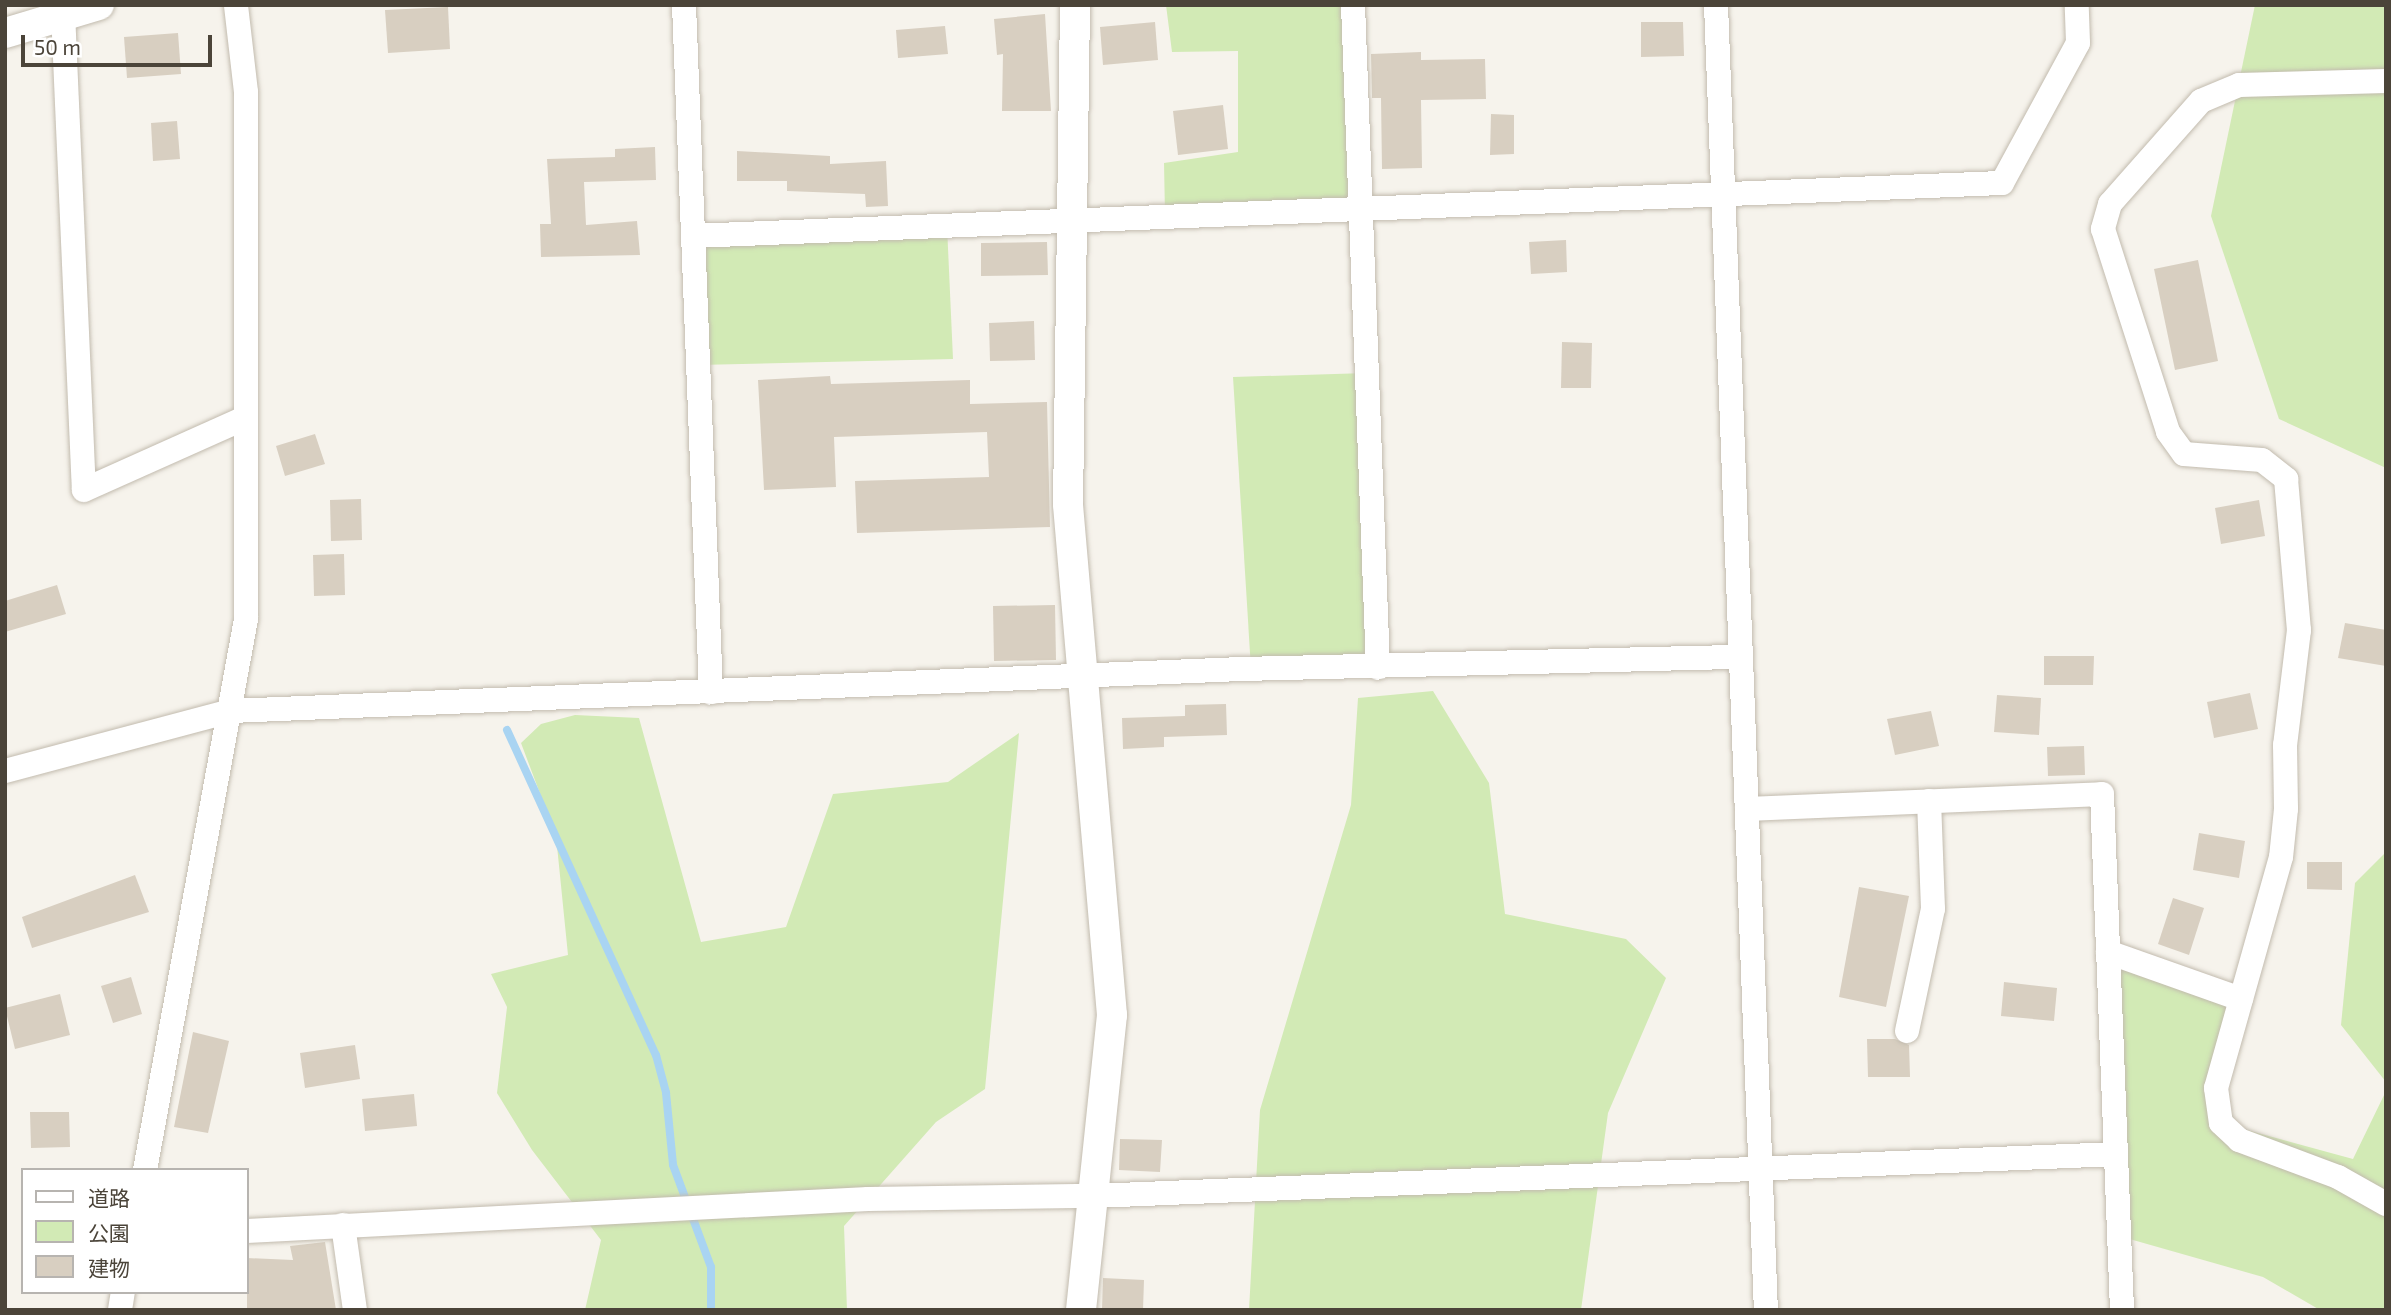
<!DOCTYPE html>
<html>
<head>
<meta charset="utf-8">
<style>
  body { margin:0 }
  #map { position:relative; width:2391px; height:1315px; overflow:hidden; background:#f6f3ec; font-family:"Exo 2","Noto Sans JP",sans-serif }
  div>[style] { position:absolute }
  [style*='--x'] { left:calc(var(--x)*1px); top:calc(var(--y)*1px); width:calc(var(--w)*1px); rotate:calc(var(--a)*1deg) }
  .green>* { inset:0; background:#d2eab5 }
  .stream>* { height:8px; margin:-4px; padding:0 4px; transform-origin:4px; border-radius:4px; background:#a9d4f2 }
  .building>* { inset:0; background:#d8cfc1 }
  .roads { filter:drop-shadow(0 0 2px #c2bbae) drop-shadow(0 0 2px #c2bbae) }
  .minor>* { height:24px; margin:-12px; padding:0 12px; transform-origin:12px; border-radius:12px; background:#fff }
  .tertiary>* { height:30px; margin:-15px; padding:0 15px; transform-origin:15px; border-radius:15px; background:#fff }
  span { translate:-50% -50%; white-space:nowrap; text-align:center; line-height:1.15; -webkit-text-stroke:5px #fff; paint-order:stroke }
  .frame { position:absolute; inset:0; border:7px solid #4b4439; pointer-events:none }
  .legend { position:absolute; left:21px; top:1168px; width:228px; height:126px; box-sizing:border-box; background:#fff; border:2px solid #b7b4b0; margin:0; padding:9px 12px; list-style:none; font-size:21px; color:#4b4439 }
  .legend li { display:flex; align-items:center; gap:14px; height:35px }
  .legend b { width:35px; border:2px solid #b7b4b0 }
  .scale { position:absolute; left:21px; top:35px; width:191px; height:32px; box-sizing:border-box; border:4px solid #4b4439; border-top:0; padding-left:9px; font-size:21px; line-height:24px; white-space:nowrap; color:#4b4439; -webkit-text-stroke:5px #fff; paint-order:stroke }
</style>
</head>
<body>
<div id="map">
  <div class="green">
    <i style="clip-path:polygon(1166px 5px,1353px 5px,1361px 208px,1165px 215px,1164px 163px,1238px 152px,1238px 51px,1172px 52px)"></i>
    <i style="clip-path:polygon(2255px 5px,2386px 5px,2386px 468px,2279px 419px,2211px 216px)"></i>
    <i style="clip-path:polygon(947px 226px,953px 359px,698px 365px,700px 236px)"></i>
    <i style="clip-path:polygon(1367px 373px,1378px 668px,1251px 669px,1233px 377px)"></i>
    <i style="clip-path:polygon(1433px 691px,1489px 783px,1505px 914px,1626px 939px,1666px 978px,1608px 1113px,1581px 1310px,1249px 1310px,1260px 1110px,1351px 805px,1358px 698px)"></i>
    <i style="clip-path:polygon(575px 715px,639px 718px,701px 942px,786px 927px,833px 794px,948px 782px,1019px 733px,985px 1089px,936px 1122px,844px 1226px,847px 1310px,585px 1310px,601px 1240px,532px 1150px,497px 1093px,507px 1007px,491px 974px,568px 955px,556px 836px,521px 743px,541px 724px)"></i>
    <i style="clip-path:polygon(2386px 852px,2386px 1082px,2341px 1025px,2355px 883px)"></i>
    <i style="clip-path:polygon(2108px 952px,2241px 999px,2221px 1123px,2353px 1159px,2386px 1091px,2386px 1310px,2320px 1310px,2263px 1277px,2119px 1236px)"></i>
  </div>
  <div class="stream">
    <i style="--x:507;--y:730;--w:358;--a:65.4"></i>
    <i style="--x:656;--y:1055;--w:39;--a:75"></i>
    <i style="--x:666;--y:1093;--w:72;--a:84.4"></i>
    <i style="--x:673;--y:1165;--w:109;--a:69.6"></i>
    <i style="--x:711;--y:1267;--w:43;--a:90"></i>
  </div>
  <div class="building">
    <i style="clip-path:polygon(448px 7px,450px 49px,388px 53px,385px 10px)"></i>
    <i style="clip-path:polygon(1045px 14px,1051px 111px,1002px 111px,1003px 54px,997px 55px,994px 19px)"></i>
    <i style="clip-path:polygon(1155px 22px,1158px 60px,1103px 65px,1100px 27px)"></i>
    <i style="clip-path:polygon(1641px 22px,1683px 22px,1684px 56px,1641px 57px)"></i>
    <i style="clip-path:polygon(945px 26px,948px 54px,898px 58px,896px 30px)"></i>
    <i style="clip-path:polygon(178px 33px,181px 74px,127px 78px,124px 37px)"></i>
    <i style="clip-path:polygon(1421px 52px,1421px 60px,1485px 59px,1486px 99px,1421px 100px,1422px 168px,1382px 169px,1381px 98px,1372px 98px,1371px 54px)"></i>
    <i style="clip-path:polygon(1223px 105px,1228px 149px,1178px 155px,1173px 111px)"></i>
    <i style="clip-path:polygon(1491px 114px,1514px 115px,1514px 154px,1490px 155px)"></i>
    <i style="clip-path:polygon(177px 121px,180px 159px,153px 161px,151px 123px)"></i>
    <i style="clip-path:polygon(655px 147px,656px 180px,584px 182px,586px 225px,637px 221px,640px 255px,541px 257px,540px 224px,551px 224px,547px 159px,615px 157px,615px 149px)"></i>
    <i style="clip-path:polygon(737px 151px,830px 156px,830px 164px,886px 161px,888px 206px,866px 207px,865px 194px,787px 191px,787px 181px,737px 181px)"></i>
    <i style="clip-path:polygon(1566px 240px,1567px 272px,1531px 274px,1529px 242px)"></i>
    <i style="clip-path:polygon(1047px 242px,1048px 275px,981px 276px,981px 243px)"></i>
    <i style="clip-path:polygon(2198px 260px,2218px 361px,2175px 370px,2154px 269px)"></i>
    <i style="clip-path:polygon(1034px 321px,1035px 360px,990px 361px,989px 323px)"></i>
    <i style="clip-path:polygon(1562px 342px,1592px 343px,1591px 388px,1561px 388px)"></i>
    <i style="clip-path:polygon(830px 376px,831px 384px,970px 380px,970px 404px,1047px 402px,1050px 527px,857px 533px,855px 481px,989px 477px,987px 432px,834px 437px,836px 487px,764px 490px,758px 380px)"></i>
    <i style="clip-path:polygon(315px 434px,325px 464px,285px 476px,276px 446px)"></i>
    <i style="clip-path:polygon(361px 499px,362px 540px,331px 541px,330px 500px)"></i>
    <i style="clip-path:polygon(2259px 500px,2265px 536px,2221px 544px,2215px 508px)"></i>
    <i style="clip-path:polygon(344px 554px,345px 595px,314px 596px,313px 555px)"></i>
    <i style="clip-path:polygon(57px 585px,66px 614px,5px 632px,5px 601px)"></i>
    <i style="clip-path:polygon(1055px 605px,1056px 660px,994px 661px,993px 606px)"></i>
    <i style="clip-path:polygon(2345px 623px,2386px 630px,2386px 666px,2338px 658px)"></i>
    <i style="clip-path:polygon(2044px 656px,2094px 656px,2093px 685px,2044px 685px)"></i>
    <i style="clip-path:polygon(2250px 693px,2258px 729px,2214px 738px,2207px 702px)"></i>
    <i style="clip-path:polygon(1997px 695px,2041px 698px,2039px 735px,1994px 732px)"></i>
    <i style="clip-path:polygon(1226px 704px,1227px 735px,1164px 737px,1164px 747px,1123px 749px,1122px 718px,1185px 716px,1185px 705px)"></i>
    <i style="clip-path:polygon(1931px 711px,1939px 746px,1895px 755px,1887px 719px)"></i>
    <i style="clip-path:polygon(2084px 746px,2085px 775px,2048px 776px,2047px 747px)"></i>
    <i style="clip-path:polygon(2199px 833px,2245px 841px,2239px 878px,2193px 870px)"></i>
    <i style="clip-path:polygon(2307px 862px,2342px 862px,2342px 890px,2307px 889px)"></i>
    <i style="clip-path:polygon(135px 875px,149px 912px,32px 948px,22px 917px)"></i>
    <i style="clip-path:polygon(1859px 887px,1909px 896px,1886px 1007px,1839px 997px)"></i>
    <i style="clip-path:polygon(2173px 898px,2204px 908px,2189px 955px,2158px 944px)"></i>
    <i style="clip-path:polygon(131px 977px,142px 1014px,113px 1023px,101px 986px)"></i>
    <i style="clip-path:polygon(2004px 982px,2057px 988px,2054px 1021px,2001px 1016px)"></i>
    <i style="clip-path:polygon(60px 994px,70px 1035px,15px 1049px,5px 1008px)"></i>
    <i style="clip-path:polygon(193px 1032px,229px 1041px,208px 1133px,174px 1127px)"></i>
    <i style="clip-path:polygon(1867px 1039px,1895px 1039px,1909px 1045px,1910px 1077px,1868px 1077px)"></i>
    <i style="clip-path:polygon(355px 1045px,360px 1079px,305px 1088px,300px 1053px)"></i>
    <i style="clip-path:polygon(414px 1094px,417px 1126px,365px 1131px,362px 1099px)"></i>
    <i style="clip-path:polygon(30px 1112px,69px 1112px,70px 1147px,31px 1148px)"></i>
    <i style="clip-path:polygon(1120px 1139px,1162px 1140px,1160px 1172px,1119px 1170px)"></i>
    <i style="clip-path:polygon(325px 1242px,336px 1310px,247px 1310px,247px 1258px,293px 1260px,290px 1246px)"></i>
    <i style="clip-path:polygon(1103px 1278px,1144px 1280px,1143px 1310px,1102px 1309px)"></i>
  </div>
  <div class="roads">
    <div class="minor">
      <i style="--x:684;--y:5;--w:688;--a:87.75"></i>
      <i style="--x:1353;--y:5;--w:663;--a:87.84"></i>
      <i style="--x:1716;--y:5;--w:1306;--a:87.81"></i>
      <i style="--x:63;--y:12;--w:478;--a:87.5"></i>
      <i style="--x:84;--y:490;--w:174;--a:-24.1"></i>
      <i style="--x:2386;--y:81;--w:147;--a:178.4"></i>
      <i style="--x:2239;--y:85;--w:41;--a:157.2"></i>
      <i style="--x:2201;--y:101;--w:137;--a:131.5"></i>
      <i style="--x:2110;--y:204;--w:26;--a:106"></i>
      <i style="--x:2103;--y:229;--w:213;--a:72.2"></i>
      <i style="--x:2168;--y:432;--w:27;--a:54"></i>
      <i style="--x:2184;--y:454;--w:78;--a:4.4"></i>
      <i style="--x:2262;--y:460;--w:31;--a:38"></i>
      <i style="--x:2286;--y:479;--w:152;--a:85.1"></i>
      <i style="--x:2299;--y:630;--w:116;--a:96.9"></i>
      <i style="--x:2285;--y:745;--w:64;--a:89.1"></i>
      <i style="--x:2286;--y:809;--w:48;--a:95.9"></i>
      <i style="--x:2281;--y:857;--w:240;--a:105.7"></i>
      <i style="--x:2216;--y:1088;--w:35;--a:82"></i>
      <i style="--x:2221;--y:1123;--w:25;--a:43"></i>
      <i style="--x:2239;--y:1140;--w:106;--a:20.5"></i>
      <i style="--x:2338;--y:1177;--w:55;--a:29.4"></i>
      <i style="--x:693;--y:236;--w:1310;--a:-2.32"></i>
      <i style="--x:2002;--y:183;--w:159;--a:-61.5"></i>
      <i style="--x:2078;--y:43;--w:38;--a:-92"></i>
      <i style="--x:5;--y:771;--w:234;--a:-14.9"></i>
      <i style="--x:231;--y:711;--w:1012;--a:-2.38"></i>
      <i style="--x:1242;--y:669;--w:499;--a:-1.4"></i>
      <i style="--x:1747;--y:809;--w:355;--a:-2.4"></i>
      <i style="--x:2102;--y:794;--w:516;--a:87.78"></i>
      <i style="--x:2108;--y:952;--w:141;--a:19.5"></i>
      <i style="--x:1907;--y:1031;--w:125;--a:-78"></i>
      <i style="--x:1933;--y:909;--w:108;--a:-92.1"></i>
      <i style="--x:145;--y:1170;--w:560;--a:-79.61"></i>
      <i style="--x:246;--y:619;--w:527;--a:-90"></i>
      <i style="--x:246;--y:92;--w:88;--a:-96.6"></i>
      <i style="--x:343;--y:1225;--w:86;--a:82"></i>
      <i style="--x:247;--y:1231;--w:622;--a:-2.95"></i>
      <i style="--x:868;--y:1199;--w:226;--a:-0.8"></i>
      <i style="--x:1094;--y:1196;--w:1023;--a:-2.35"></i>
      <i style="--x:120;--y:1310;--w:18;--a:-81"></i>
    </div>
    <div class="tertiary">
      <i style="--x:1075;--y:5;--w:500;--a:90.8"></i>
      <i style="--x:1068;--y:505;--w:512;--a:85.07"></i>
      <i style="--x:1112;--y:1015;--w:297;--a:96"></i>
      <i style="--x:5;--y:33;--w:98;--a:-16.6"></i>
    </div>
  </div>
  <div class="frame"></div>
  <ul class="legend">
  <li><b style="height:9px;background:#fff"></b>道路</li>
  <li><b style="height:19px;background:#d2eab5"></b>公園</li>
  <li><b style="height:19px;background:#d8cfc1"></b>建物</li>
  </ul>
  <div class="scale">50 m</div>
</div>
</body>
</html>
